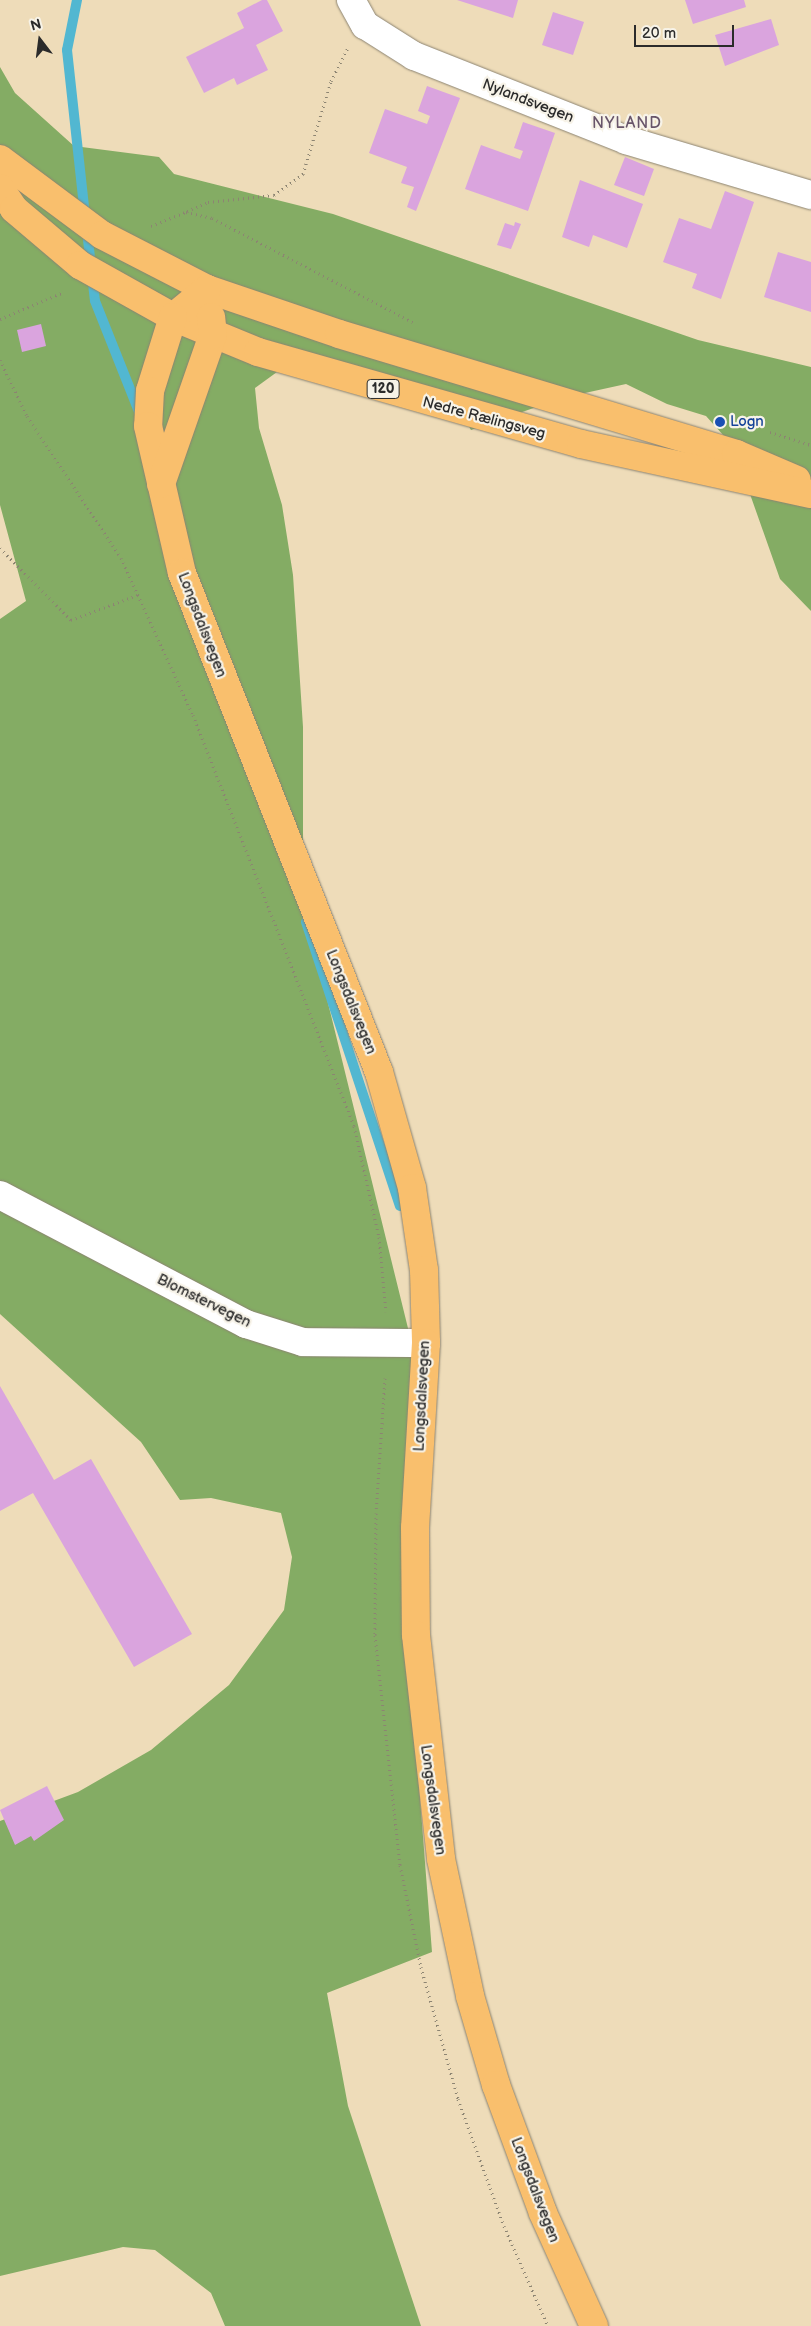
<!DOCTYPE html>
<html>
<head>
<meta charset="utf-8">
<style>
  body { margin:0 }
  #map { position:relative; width:811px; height:2326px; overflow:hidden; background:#eedcb9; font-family:"Balsamiq Sans",sans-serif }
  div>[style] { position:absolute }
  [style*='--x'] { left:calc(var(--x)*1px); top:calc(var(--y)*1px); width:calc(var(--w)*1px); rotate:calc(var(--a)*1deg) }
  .forest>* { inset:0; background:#84ac64 }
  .stream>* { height:10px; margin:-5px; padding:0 5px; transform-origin:5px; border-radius:5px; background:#52b7d1 }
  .building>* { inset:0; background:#daa4de }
  .path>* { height:3px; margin-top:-1.5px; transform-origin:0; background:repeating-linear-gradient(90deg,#8c8472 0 1px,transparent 0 5px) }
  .roads { filter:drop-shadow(0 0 1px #8c8472) drop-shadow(0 0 1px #8c8472) }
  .minor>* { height:28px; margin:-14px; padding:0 14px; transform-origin:14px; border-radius:14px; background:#fff }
  .major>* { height:28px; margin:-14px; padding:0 14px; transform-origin:14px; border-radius:14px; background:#f9bf6d }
  .dots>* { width:14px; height:14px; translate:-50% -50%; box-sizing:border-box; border:2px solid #f7f3e8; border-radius:50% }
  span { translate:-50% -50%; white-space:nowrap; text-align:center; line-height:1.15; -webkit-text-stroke:4.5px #f7f3e8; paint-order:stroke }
  .shield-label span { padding:1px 4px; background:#f7f3e8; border:1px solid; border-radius:4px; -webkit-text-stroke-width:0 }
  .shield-label { font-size:14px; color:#2b2b2b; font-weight:700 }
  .street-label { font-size:15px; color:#2b2b2b }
  .transit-label { font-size:15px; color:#164399 }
  .left { translate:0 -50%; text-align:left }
  .neighbourhood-label { font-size:16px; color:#68556a; letter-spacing:1px }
  .north { position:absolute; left:15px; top:15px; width:50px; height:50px; -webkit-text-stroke:4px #f7f3e8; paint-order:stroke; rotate:345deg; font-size:14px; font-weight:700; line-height:20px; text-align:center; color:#2b2b2b }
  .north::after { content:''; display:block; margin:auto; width:18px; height:22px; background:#2b2b2b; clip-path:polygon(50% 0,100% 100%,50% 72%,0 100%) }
  .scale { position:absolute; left:634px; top:25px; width:100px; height:22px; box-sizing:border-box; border:2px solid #2b2b2b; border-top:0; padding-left:6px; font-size:15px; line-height:18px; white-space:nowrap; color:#2b2b2b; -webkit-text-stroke:4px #f7f3e8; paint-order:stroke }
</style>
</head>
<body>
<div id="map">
  <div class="forest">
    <i style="clip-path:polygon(0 67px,15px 93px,74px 146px,159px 157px,174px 174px,333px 214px,698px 340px,811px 367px,811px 611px,780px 579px,733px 446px,706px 416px,667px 404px,626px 384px,562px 398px,471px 430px,463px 416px,351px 380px,277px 372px,255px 388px,259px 428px,282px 505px,293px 575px,303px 727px,303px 878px,313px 942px,420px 1377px,406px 1619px,432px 1952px,327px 1993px,348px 2106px,421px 2326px,225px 2326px,211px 2293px,155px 2250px,123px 2247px,0 2276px,0 1821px,78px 1792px,151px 1750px,229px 1685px,284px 1610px,292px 1557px,281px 1513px,211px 1498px,180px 1500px,141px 1442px,0 1314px,0 619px,26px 601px,0 505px)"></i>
  </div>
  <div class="stream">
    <i style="--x:77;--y:0;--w:51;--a:101.3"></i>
    <i style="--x:67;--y:50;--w:167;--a:83.8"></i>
    <i style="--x:87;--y:231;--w:70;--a:83.5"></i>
    <i style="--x:95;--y:301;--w:122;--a:68.3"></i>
    <i style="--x:306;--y:922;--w:299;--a:71.7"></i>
  </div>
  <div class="building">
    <i style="clip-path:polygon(262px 0,267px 0,283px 31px,256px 45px,268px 70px,237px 85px,234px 78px,204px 93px,186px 57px,244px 28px,237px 13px)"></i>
    <i style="clip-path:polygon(457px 0,518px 0,513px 18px)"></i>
    <i style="clip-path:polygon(685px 0,744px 0,746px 7px,693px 24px)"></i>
    <i style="clip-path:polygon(553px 12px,584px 22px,573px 55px,542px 45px)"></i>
    <i style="clip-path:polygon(771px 19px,779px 45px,725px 66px,715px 35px)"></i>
    <i style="clip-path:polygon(427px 86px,460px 98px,416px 211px,407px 207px,414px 187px,401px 183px,407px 167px,369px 153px,385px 109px,427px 124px,430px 116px,418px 111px)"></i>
    <i style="clip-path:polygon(523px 122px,555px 133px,528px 211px,465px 189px,481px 145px,520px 159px,523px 151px,514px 148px)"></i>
    <i style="clip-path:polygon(625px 157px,654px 169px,644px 196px,614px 185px)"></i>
    <i style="clip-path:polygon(580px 180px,643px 204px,627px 248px,593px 235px,589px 247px,562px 237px)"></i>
    <i style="clip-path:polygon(725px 191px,754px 202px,721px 299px,692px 288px,697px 274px,663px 262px,679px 218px,711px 229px)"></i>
    <i style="clip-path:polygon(515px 222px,521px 224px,511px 249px,497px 245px,505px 223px,514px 226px)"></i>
    <i style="clip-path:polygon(778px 252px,811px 262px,811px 312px,764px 297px)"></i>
    <i style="clip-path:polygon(41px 324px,46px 346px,22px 352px,17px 330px)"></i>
    <i style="clip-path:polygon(0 1386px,54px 1480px,91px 1459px,192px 1634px,134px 1667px,33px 1493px,0 1511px)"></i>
    <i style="clip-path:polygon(47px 1786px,64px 1820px,34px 1841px,31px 1836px,15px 1845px,0 1810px)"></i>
  </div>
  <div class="path">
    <i style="--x:187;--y:211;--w:23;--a:-23"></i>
    <i style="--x:208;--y:202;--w:66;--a:-6.1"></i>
    <i style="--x:274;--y:195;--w:36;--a:-36"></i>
    <i style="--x:303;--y:174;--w:97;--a:-73.2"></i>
    <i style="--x:331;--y:81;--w:36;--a:-63"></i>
    <i style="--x:151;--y:226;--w:38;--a:-22"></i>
    <i style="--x:186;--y:212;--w:27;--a:13"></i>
    <i style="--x:212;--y:218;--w:226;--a:27.4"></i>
    <i style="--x:0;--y:319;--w:69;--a:-22.9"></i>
    <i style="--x:0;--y:360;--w:62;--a:64.3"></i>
    <i style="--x:27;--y:416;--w:170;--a:56.5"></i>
    <i style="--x:121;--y:558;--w:173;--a:65.4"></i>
    <i style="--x:193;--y:715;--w:441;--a:68.6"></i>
    <i style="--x:354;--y:1126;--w:114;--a:77.3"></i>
    <i style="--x:379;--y:1237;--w:75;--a:84.7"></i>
    <i style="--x:770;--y:432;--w:43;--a:17.6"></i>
    <i style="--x:0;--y:548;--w:101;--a:45.4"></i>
    <i style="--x:71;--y:620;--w:74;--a:-20.6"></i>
    <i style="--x:385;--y:1378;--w:135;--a:93.8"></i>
    <i style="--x:376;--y:1513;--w:122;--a:90.5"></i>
    <i style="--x:375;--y:1635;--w:231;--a:83.8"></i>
    <i style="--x:400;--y:1865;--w:104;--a:78.4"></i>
    <i style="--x:421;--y:1967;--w:137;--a:74.3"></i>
    <i style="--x:458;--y:2099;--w:135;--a:70.1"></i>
    <i style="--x:504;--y:2226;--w:109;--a:66.3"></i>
  </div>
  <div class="roads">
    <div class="minor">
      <i style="--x:351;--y:0;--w:29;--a:61"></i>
      <i style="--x:365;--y:25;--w:58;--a:32.3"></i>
      <i style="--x:414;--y:56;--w:228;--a:21.6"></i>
      <i style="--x:626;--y:140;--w:193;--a:16.6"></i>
      <i style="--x:0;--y:1195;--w:278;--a:27.7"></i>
      <i style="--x:246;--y:1324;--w:60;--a:17.5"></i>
      <i style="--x:303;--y:1342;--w:123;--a:0.5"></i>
    </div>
    <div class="major">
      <i style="--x:0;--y:159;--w:127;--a:36.7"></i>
      <i style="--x:102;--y:235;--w:118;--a:27.2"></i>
      <i style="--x:207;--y:289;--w:139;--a:18.8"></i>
      <i style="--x:339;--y:334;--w:415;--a:16.8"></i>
      <i style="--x:736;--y:454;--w:66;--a:23.1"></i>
      <i style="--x:0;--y:188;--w:25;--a:56"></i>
      <i style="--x:14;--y:209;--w:87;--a:40.3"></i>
      <i style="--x:80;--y:265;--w:107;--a:29.2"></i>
      <i style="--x:173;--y:317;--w:92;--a:22.4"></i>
      <i style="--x:258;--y:352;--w:336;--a:15.9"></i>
      <i style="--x:581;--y:444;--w:235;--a:12.3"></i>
      <i style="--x:207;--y:289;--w:44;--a:140.5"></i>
      <i style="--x:173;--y:317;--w:77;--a:107.3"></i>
      <i style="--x:150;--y:391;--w:35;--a:93"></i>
      <i style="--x:148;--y:426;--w:151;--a:77"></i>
      <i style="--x:182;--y:573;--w:536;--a:68.46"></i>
      <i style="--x:379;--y:1072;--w:121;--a:74.1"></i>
      <i style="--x:412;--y:1188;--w:83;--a:81.7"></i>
      <i style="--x:424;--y:1270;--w:73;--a:88.4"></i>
      <i style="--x:426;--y:1343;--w:185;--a:93.4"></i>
      <i style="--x:415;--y:1528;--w:107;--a:89.5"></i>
      <i style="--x:416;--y:1635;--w:225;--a:83.6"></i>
      <i style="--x:441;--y:1859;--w:140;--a:78"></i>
      <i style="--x:470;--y:1996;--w:93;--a:73.7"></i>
      <i style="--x:496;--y:2085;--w:136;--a:69.8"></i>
      <i style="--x:543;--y:2213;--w:124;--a:65.7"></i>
      <i style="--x:161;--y:484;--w:158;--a:-70.8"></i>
      <i style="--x:213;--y:335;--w:18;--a:-96"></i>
    </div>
  </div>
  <div class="dots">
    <i style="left:720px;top:422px;background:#1a4fb4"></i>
  </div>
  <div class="shield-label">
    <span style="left:383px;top:389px">120</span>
  </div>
  <div class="street-label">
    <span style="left:528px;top:101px;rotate:21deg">Nylandsvegen</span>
    <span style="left:484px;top:418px;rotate:15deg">Nedre Rælingsveg</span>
    <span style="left:202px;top:625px;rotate:69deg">Longsdalsvegen</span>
    <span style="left:351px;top:1002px;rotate:68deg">Longsdalsvegen</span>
    <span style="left:204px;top:1301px;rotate:26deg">Blomstervegen</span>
    <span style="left:422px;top:1396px;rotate:-87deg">Longsdalsvegen</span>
    <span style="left:433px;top:1800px;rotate:82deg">Longsdalsvegen</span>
    <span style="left:535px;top:2190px;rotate:69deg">Longsdalsvegen</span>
  </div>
  <div class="transit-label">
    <span class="left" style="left:730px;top:422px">Logn</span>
  </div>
  <div class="neighbourhood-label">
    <span style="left:627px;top:124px">NYLAND</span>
  </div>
  <div class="north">N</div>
  <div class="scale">20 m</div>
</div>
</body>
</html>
